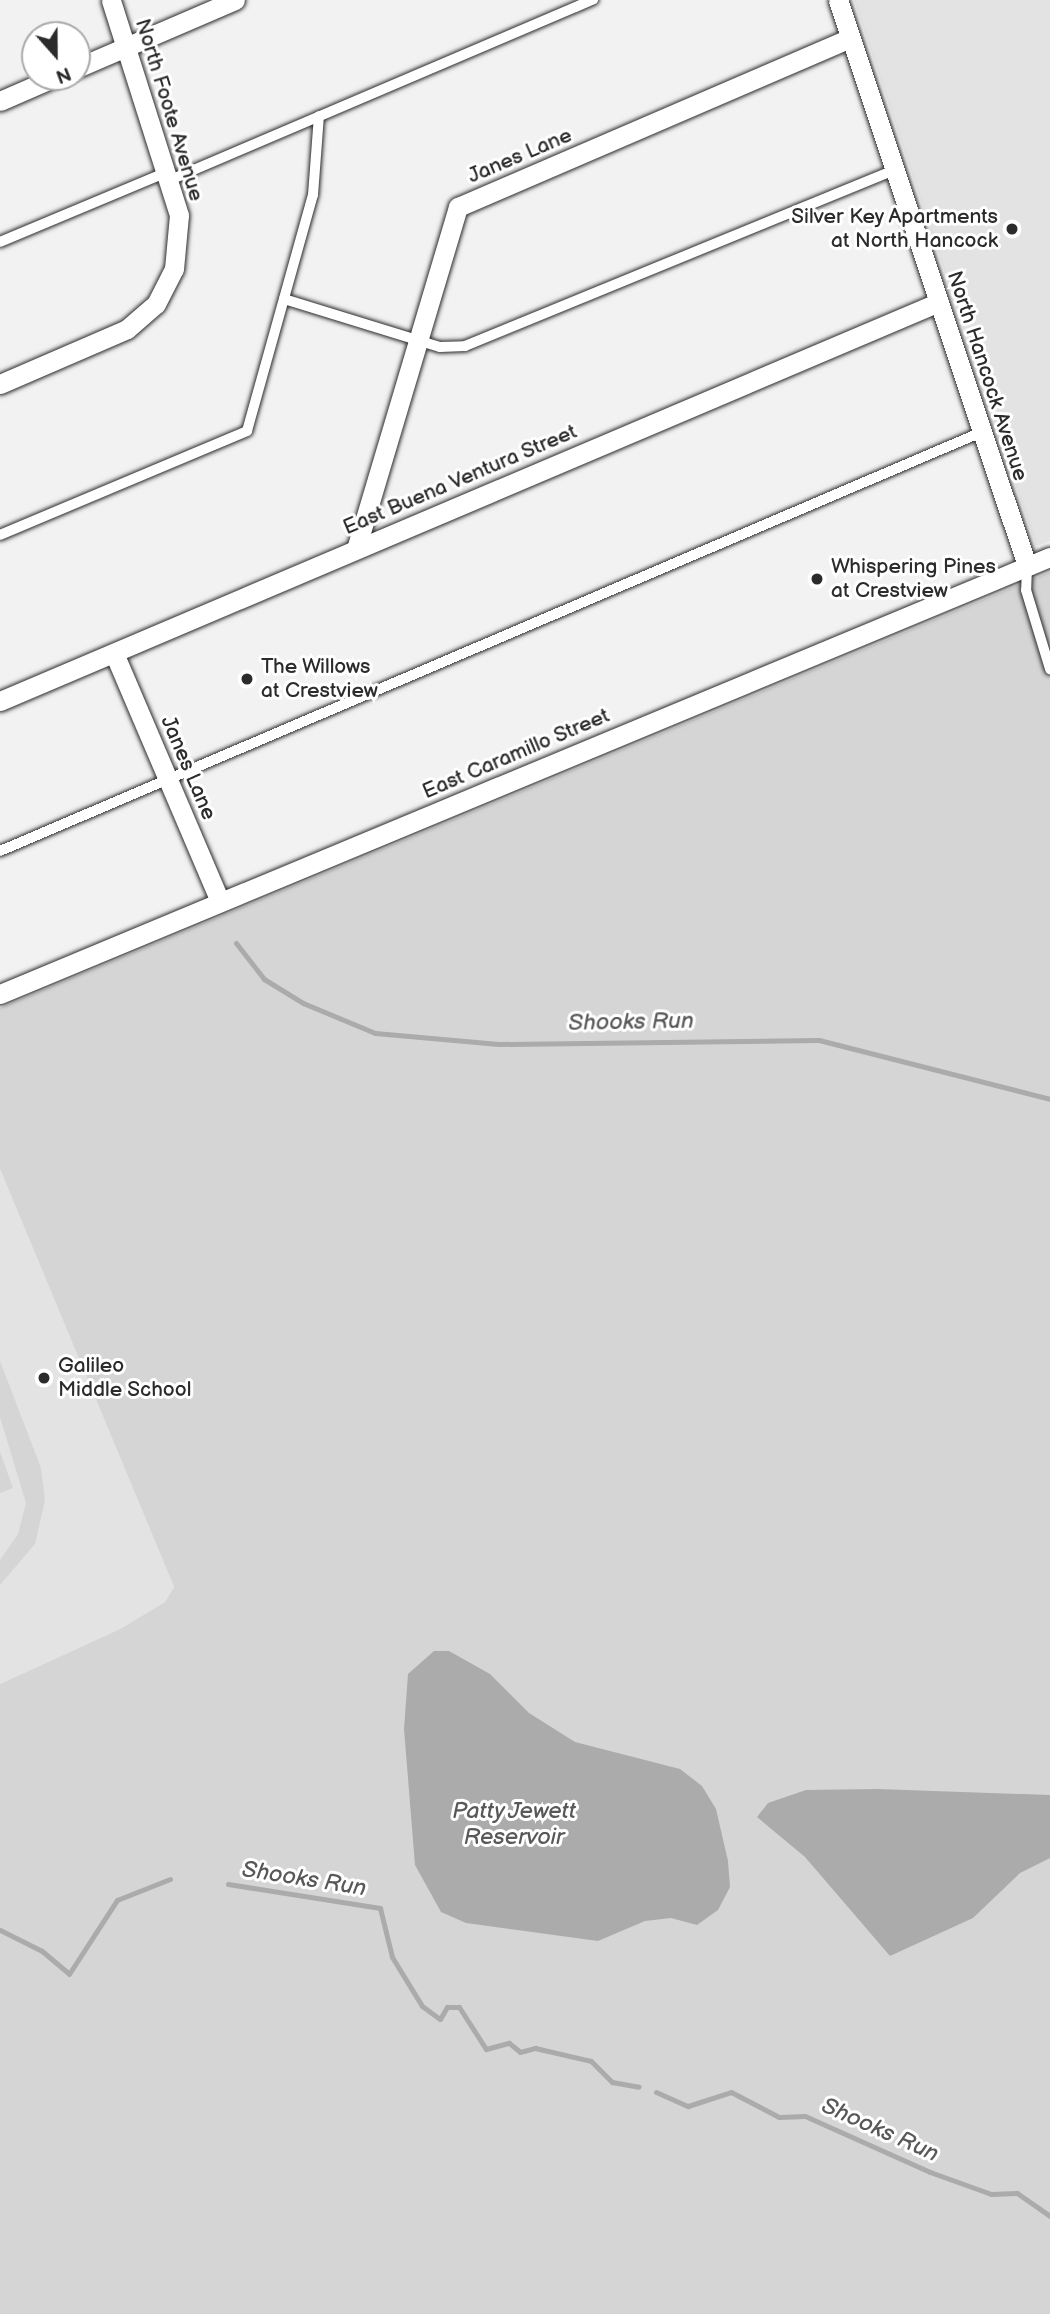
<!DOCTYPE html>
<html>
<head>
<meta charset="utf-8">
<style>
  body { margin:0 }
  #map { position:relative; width:1050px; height:2314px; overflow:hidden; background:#f2f2f2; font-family:"Balsamiq Sans",sans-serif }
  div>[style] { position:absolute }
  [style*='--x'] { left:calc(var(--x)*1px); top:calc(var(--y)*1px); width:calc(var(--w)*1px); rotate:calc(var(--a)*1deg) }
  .built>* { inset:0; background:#e3e3e3 }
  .green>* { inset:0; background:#d5d5d5 }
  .water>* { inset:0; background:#ababab }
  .stream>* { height:5px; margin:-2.5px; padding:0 2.5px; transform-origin:2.5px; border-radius:2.5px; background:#ababab }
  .roads { filter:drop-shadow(0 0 2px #2b2b2b) drop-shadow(0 0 2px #2b2b2b) }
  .lane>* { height:10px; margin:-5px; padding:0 5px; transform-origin:5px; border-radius:5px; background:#fff }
  .street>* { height:19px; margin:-9.5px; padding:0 9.5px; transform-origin:9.5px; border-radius:9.5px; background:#fff }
  .dots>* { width:19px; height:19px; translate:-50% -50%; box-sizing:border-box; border:4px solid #fff; border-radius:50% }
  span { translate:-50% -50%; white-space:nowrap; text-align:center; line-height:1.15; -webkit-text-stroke:6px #fff; paint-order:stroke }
  .street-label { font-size:21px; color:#2b2b2b }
  .poi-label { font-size:21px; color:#2b2b2b }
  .right { translate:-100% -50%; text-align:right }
  .left { translate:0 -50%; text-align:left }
  .water-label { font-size:23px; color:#585858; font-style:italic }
  .north { position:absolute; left:21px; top:21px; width:70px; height:70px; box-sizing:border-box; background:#fff; border:2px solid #aaa; border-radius:50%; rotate:159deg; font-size:19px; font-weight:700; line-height:28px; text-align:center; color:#2b2b2b }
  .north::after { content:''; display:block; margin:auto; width:24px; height:32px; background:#2b2b2b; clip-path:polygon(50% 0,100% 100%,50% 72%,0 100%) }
</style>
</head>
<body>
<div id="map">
  <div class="built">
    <i style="clip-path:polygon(854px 0,1050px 0,1050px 541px,1036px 546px)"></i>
    <i style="clip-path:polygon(0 1169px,174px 1587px,165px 1602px,120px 1629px,0 1684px)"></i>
  </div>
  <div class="green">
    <i style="clip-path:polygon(1050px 572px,1050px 2314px,0 2314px,0 1684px,120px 1629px,165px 1602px,174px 1587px,0 1169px,0 1008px)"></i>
    <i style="clip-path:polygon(0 1361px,41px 1468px,45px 1501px,35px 1544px,0 1585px,0 1560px,18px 1534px,26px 1503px,0 1417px)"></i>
    <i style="clip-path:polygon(0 1452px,13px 1488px,0 1493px)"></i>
  </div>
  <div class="water">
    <i style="clip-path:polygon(434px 1651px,449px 1651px,490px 1674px,529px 1713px,575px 1742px,680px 1769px,702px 1786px,716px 1809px,728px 1861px,730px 1887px,718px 1910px,697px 1925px,671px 1918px,645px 1921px,598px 1941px,466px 1923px,441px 1912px,415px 1865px,404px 1729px,408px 1674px)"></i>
    <i style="clip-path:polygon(877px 1789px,1050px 1795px,1050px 1858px,1020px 1873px,973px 1918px,890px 1956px,805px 1857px,757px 1817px,768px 1803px,806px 1790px)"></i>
  </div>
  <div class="stream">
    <i style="--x:236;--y:943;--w:46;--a:52.1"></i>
    <i style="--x:264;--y:979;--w:46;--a:31.6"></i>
    <i style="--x:303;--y:1003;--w:78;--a:22.6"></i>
    <i style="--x:375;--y:1033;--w:124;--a:5.1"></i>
    <i style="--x:499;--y:1044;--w:320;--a:-0.7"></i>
    <i style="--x:819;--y:1040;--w:238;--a:14.3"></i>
    <i style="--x:228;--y:1884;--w:154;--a:9"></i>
    <i style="--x:380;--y:1908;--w:50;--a:76.2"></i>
    <i style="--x:392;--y:1957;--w:57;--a:58.5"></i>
    <i style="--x:422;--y:2006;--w:22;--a:36"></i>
    <i style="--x:440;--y:2019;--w:14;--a:-60"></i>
    <i style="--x:447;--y:2007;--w:12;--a:0"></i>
    <i style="--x:459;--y:2007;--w:50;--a:57.3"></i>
    <i style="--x:486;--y:2049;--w:24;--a:-15"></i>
    <i style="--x:509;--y:2043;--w:14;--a:39"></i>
    <i style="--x:520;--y:2052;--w:16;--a:-15"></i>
    <i style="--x:535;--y:2048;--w:57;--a:13.1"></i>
    <i style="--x:591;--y:2061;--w:30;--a:45"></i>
    <i style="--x:612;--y:2082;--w:27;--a:10"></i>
    <i style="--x:0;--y:1930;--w:47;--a:26.6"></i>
    <i style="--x:42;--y:1951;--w:35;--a:40"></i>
    <i style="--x:69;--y:1974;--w:88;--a:-57"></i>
    <i style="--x:117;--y:1900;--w:57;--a:-21.6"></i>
    <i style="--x:656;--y:2092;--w:35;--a:24"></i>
    <i style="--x:688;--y:2106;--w:45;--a:-18"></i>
    <i style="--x:731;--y:2092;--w:54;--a:27.5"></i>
    <i style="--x:779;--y:2117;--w:26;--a:-2"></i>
    <i style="--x:805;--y:2116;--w:137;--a:24.1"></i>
    <i style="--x:930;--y:2172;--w:65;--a:19.8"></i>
    <i style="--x:991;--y:2194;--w:26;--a:-2"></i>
    <i style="--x:1017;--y:2193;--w:40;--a:34.9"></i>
  </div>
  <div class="roads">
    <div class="lane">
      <i style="--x:170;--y:180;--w:460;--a:-23.1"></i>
      <i style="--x:0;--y:242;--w:181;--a:-22.7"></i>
      <i style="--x:284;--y:299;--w:163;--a:17.1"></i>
      <i style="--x:440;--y:347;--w:25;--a:-2"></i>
      <i style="--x:465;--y:346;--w:464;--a:-22.3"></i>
      <i style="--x:0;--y:535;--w:268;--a:-22.8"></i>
      <i style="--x:247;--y:431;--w:245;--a:-74.4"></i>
      <i style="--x:313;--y:195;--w:79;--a:-85.7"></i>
      <i style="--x:1027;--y:566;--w:24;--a:92"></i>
      <i style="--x:1026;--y:590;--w:83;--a:73.1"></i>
      <i style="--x:0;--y:851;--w:1068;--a:-23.11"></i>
    </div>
    <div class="street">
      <i style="--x:838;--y:0;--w:597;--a:71.53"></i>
      <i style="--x:77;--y:68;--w:172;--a:-23.3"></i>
      <i style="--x:0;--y:101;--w:60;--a:-23.6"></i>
      <i style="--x:0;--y:384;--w:138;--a:-23.4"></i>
      <i style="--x:127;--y:329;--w:38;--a:-41"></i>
      <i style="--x:156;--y:304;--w:39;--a:-63"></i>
      <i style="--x:174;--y:269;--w:54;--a:-84.7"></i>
      <i style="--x:179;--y:215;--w:225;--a:-107.6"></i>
      <i style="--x:356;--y:549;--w:357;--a:-73.4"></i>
      <i style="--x:458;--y:207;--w:427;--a:-23.3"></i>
      <i style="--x:114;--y:653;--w:270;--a:66.9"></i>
      <i style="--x:0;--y:701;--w:1020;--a:-23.02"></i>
      <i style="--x:0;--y:994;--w:1137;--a:-22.6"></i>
    </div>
  </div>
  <div class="dots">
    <i style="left:1012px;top:229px;background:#2b2b2b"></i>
    <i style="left:817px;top:579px;background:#2b2b2b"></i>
    <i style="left:247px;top:679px;background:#2b2b2b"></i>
    <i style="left:44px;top:1378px;background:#2b2b2b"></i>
  </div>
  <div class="street-label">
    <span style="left:169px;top:110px;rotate:73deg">North Foote Avenue</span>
    <span style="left:520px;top:156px;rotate:-23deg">Janes Lane</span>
    <span style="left:987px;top:376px;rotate:72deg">North Hancock Avenue</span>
    <span style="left:460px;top:480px;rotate:-23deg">East Buena Ventura Street</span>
    <span style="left:516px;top:754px;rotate:-23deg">East Caramillo Street</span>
    <span style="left:188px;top:768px;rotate:67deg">Janes Lane</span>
  </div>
  <div class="poi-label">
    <span class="right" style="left:998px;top:229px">Silver Key Apartments<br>at North Hancock</span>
    <span class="left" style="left:831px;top:579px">Whispering Pines<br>at Crestview</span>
    <span class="left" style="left:261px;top:679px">The Willows<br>at Crestview</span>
    <span class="left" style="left:58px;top:1378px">Galileo<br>Middle School</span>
  </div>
  <div class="water-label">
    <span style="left:631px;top:1022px;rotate:-1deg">Shooks Run</span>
    <span style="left:514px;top:1824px">Patty Jewett<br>Reservoir</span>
    <span style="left:304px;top:1879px;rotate:9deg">Shooks Run</span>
    <span style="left:880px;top:2130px;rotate:24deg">Shooks Run</span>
  </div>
  <div class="north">N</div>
</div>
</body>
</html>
